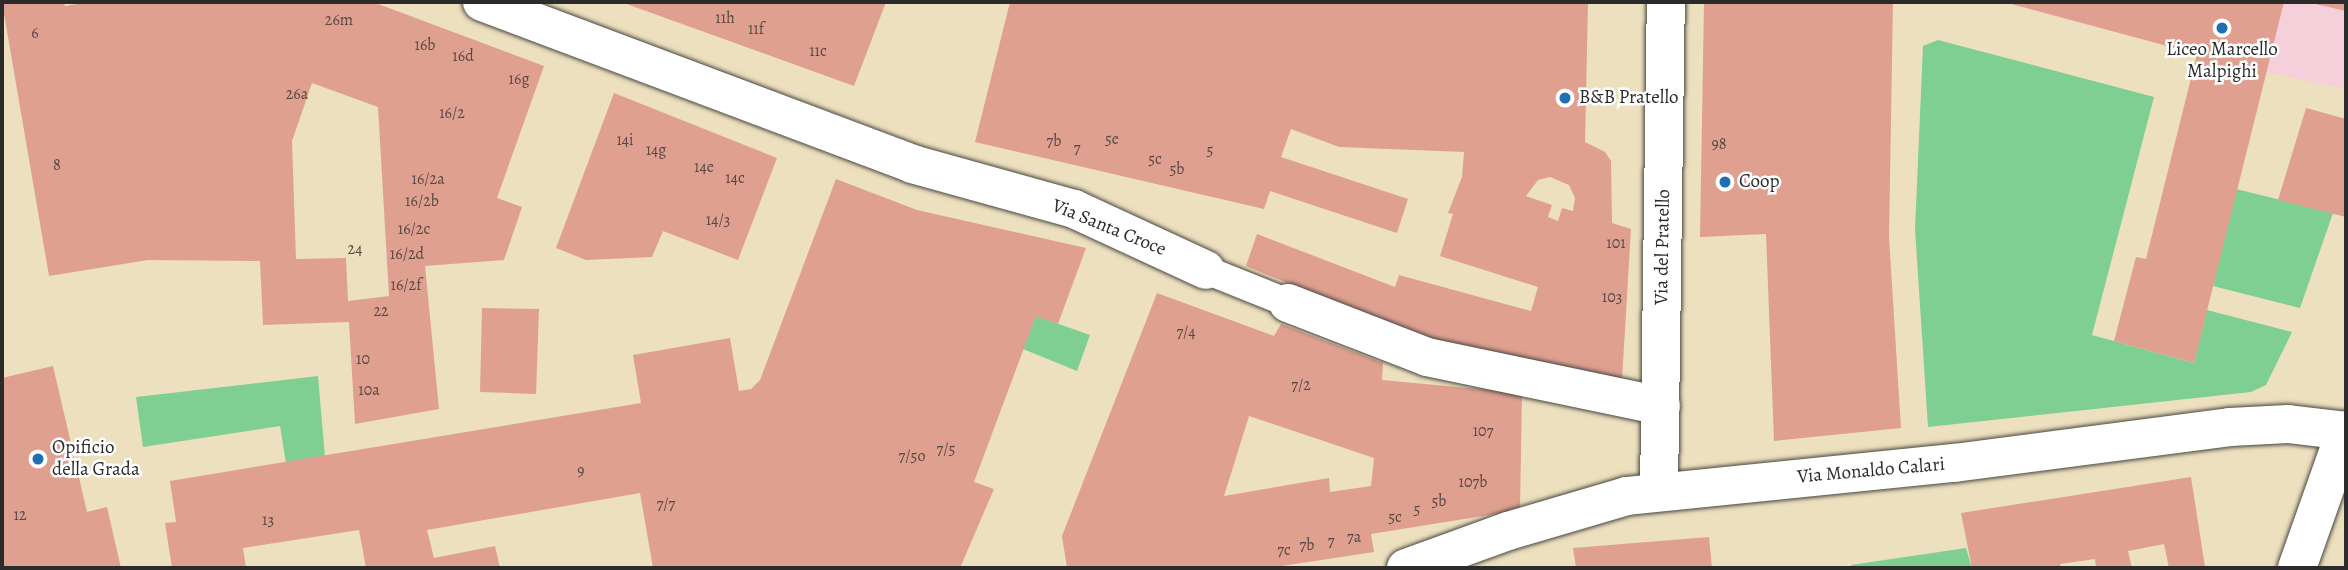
<!DOCTYPE html>
<html>
<head>
<meta charset="utf-8">
<style>
  body { margin:0 }
  #map { position:relative; width:2348px; height:570px; overflow:hidden; background:#ede0be; font-family:Alegreya,serif }
  div>[style] { position:absolute }
  [style*='--x'] { left:calc(var(--x)*1px); top:calc(var(--y)*1px); width:calc(var(--w)*1px); rotate:calc(var(--a)*1deg) }
  .built>* { inset:0; background:#f5cfda }
  .green>* { inset:0; background:#7ecf91 }
  .building>* { inset:0; background:#dfa090 }
  .roads { filter:drop-shadow(0 0 2px #484641) drop-shadow(0 0 2px #484641) }
  .service>* { height:28px; margin:-14px; padding:0 14px; transform-origin:14px; border-radius:14px; background:#fff }
  .pedestrian>* { height:38px; margin:-19px; padding:0 19px; transform-origin:19px; border-radius:19px; background:#fff }
  .minor>* { height:38px; margin:-19px; padding:0 19px; transform-origin:19px; border-radius:19px; background:#fff }
  .tertiary>* { height:38px; margin:-19px; padding:0 19px; transform-origin:19px; border-radius:19px; background:#fff }
  .dots>* { width:19px; height:19px; translate:-50% -50%; box-sizing:border-box; border:4px solid #fff; border-radius:50% }
  span { translate:-50% -50%; white-space:nowrap; text-align:center; line-height:1.15; -webkit-text-stroke:5px #fff; paint-order:stroke }
  .number-label { font-size:16px; color:#584844 }
  .number-label span { -webkit-text-stroke-width:0 }
  .poi-label { font-size:19px; color:#2b2b2b }
  .left { translate:0 -50%; text-align:left }
  .street-label { font-size:19px; color:#2b2b2b }
  .frame { position:absolute; inset:0; border:4px solid #2b2b2b; pointer-events:none }
</style>
</head>
<body>
<div id="map">
  <div class="built">
    <i style="clip-path:polygon(2000px 2px,2346px 2px,2346px 89px,2265px 72px)"></i>
  </div>
  <div class="green">
    <i style="clip-path:polygon(1938px 40px,2154px 97px,2092px 335px,2194px 363px,2207px 310px,2292px 332px,2266px 385px,2251px 392px,1928px 427px,1915px 229px,1923px 46px)"></i>
    <i style="clip-path:polygon(2236px 189px,2333px 213px,2300px 308px,2213px 286px)"></i>
    <i style="clip-path:polygon(1036px 316px,1090px 335px,1077px 371px,1023px 349px)"></i>
    <i style="clip-path:polygon(318px 376px,325px 457px,286px 463px,280px 426px,143px 447px,136px 397px)"></i>
    <i style="clip-path:polygon(1966px 548px,1972px 568px,1851px 568px,1851px 565px)"></i>
  </div>
  <div class="building">
    <i style="clip-path:polygon(evenodd,2px 2px,64px 2px,65px 6px,89px 2px,373px 2px,544px 66px,497px 198px,522px 207px,504px 260px,425px 266px,439px 409px,355px 424px,349px 322px,263px 325px,260px 261px,148px 260px,49px 276px,2px 2px,312px 83px,378px 107px,389px 296px,348px 301px,346px 258px,296px 259px,292px 141px,312px 83px)"></i>
    <i style="clip-path:polygon(621px 2px,886px 2px,854px 86px)"></i>
    <i style="clip-path:polygon(evenodd,1010px 2px,1588px 2px,1585px 142px,1605px 152px,1611px 161px,1612px 223px,1631px 229px,1622px 380px,1471px 350px,1404px 331px,1246px 266px,1257px 234px,1395px 287px,1399px 275px,1531px 311px,1538px 287px,1440px 256px,1453px 214px,1448px 213px,1462px 177px,1464px 152px,1339px 147px,1291px 129px,1281px 157px,1408px 199px,1397px 233px,1270px 191px,1264px 209px,975px 142px,1010px 2px,1550px 177px,1569px 185px,1575px 198px,1573px 211px,1562px 208px,1558px 221px,1548px 217px,1552px 205px,1526px 196px,1538px 180px,1550px 177px)"></i>
    <i style="clip-path:polygon(1704px 2px,1893px 2px,1889px 237px,1901px 428px,1774px 441px,1766px 234px,1700px 237px)"></i>
    <i style="clip-path:polygon(2004px 2px,2284px 2px,2194px 363px,2114px 341px,2136px 257px,2146px 259px,2197px 54px)"></i>
    <i style="clip-path:polygon(2346px 2px,2346px 11px,2311px 3px,2311px 2px)"></i>
    <i style="clip-path:polygon(614px 93px,777px 158px,738px 260px,663px 231px,652px 257px,586px 260px,556px 248px)"></i>
    <i style="clip-path:polygon(2306px 108px,2346px 119px,2346px 217px,2278px 200px)"></i>
    <i style="clip-path:polygon(836px 179px,917px 210px,1086px 248px,1058px 324px,1036px 316px,974px 482px,994px 489px,960px 568px,653px 568px,640px 493px,427px 530px,434px 558px,495px 546px,500px 568px,366px 568px,359px 530px,243px 548px,246px 568px,172px 568px,165px 523px,176px 522px,170px 481px,641px 403px,633px 355px,730px 338px,739px 391px,751px 389px,760px 380px)"></i>
    <i style="clip-path:polygon(evenodd,1157px 293px,1274px 336px,1281px 324px,1383px 363px,1382px 380px,1522px 393px,1520px 510px,1371px 534px,1374px 552px,1269px 568px,1067px 568px,1062px 536px,1157px 293px,1249px 416px,1374px 458px,1371px 486px,1330px 492px,1329px 478px,1224px 496px,1249px 416px)"></i>
    <i style="clip-path:polygon(482px 308px,539px 309px,536px 394px,480px 392px)"></i>
    <i style="clip-path:polygon(53px 366px,87px 512px,107px 507px,121px 568px,2px 568px,2px 378px)"></i>
    <i style="clip-path:polygon(2191px 477px,2205px 567px,2169px 568px,2164px 544px,2128px 551px,2132px 568px,2096px 568px,2095px 559px,2060px 564px,2061px 568px,1972px 568px,1961px 513px)"></i>
    <i style="clip-path:polygon(1709px 537px,1712px 568px,1576px 568px,1573px 548px)"></i>
  </div>
  <div class="roads">
    <div class="service">
      <i style="--x:1206;--y:270;--w:88;--a:21.9"></i>
    </div>
    <div class="pedestrian">
      <i style="--x:1288;--y:303;--w:149;--a:21.2"></i>
      <i style="--x:1427;--y:357;--w:239;--a:11.8"></i>
      <i style="--x:1659;--y:491;--w:489;--a:-89.2"></i>
      <i style="--x:1508;--y:531;--w:124;--a:-16.4"></i>
      <i style="--x:1627;--y:496;--w:329;--a:-5.8"></i>
    </div>
    <div class="minor">
      <i style="--x:482;--y:2;--w:460;--a:20.6"></i>
      <i style="--x:912;--y:164;--w:168;--a:15.5"></i>
      <i style="--x:1074;--y:209;--w:145;--a:24.8"></i>
      <i style="--x:1954;--y:463;--w:278;--a:-7.4"></i>
      <i style="--x:2230;--y:427;--w:58;--a:-3"></i>
      <i style="--x:2288;--y:424;--w:58;--a:6.9"></i>
      <i style="--x:1406;--y:568;--w:109;--a:-19.9"></i>
    </div>
    <div class="tertiary">
      <i style="--x:2297;--y:568;--w:146;--a:-70.5"></i>
    </div>
  </div>
  <div class="dots">
    <i style="left:2222px;top:28px;background:#1f6fb2"></i>
    <i style="left:1565px;top:98px;background:#1f6fb2"></i>
    <i style="left:1725px;top:182px;background:#1f6fb2"></i>
    <i style="left:38px;top:459px;background:#1f6fb2"></i>
  </div>
  <div class="number-label">
    <span style="left:725px;top:18px">11h</span>
    <span style="left:339px;top:20px">26m</span>
    <span style="left:756px;top:29px">11f</span>
    <span style="left:35px;top:33px">6</span>
    <span style="left:425px;top:45px">16b</span>
    <span style="left:818px;top:51px">11c</span>
    <span style="left:463px;top:56px">16d</span>
    <span style="left:519px;top:79px">16g</span>
    <span style="left:297px;top:94px">26a</span>
    <span style="left:452px;top:113px">16/2</span>
    <span style="left:1112px;top:139px">5e</span>
    <span style="left:625px;top:140px">14i</span>
    <span style="left:1054px;top:141px">7b</span>
    <span style="left:1719px;top:144px">98</span>
    <span style="left:1077px;top:148px">7</span>
    <span style="left:656px;top:150px">14g</span>
    <span style="left:1210px;top:150px">5</span>
    <span style="left:1155px;top:159px">5c</span>
    <span style="left:57px;top:165px">8</span>
    <span style="left:704px;top:167px">14e</span>
    <span style="left:1177px;top:169px">5b</span>
    <span style="left:735px;top:178px">14c</span>
    <span style="left:428px;top:179px">16/2a</span>
    <span style="left:422px;top:201px">16/2b</span>
    <span style="left:718px;top:220px">14/3</span>
    <span style="left:414px;top:229px">16/2c</span>
    <span style="left:1616px;top:243px">101</span>
    <span style="left:355px;top:249px">24</span>
    <span style="left:407px;top:254px">16/2d</span>
    <span style="left:406px;top:285px">16/2f</span>
    <span style="left:1612px;top:297px">103</span>
    <span style="left:381px;top:311px">22</span>
    <span style="left:1186px;top:332px">7/4</span>
    <span style="left:363px;top:359px">10</span>
    <span style="left:1301px;top:385px">7/2</span>
    <span style="left:369px;top:390px">10a</span>
    <span style="left:1483px;top:431px">107</span>
    <span style="left:946px;top:449px">7/5</span>
    <span style="left:912px;top:456px">7/5o</span>
    <span style="left:581px;top:471px">9</span>
    <span style="left:1473px;top:482px">107b</span>
    <span style="left:1439px;top:501px">5b</span>
    <span style="left:666px;top:504px">7/7</span>
    <span style="left:1417px;top:509px">5</span>
    <span style="left:20px;top:515px">12</span>
    <span style="left:1395px;top:517px">5c</span>
    <span style="left:268px;top:520px">13</span>
    <span style="left:1354px;top:537px">7a</span>
    <span style="left:1331px;top:541px">7</span>
    <span style="left:1307px;top:545px">7b</span>
    <span style="left:1284px;top:550px">7c</span>
  </div>
  <div class="poi-label">
    <span style="left:2222px;top:61px">Liceo Marcello<br>Malpighi</span>
    <span class="left" style="left:1579px;top:98px">B&amp;B Pratello</span>
    <span class="left" style="left:1739px;top:182px">Coop</span>
    <span class="left" style="left:52px;top:459px">Opificio<br>della Grada</span>
  </div>
  <div class="street-label">
    <span style="left:1109px;top:228px;rotate:22deg">Via Santa Croce</span>
    <span style="left:1663px;top:247px;rotate:-89deg">Via del Pratello</span>
    <span style="left:1871px;top:471px;rotate:-5deg">Via Monaldo Calari</span>
  </div>
  <div class="frame"></div>
</div>
</body>
</html>
